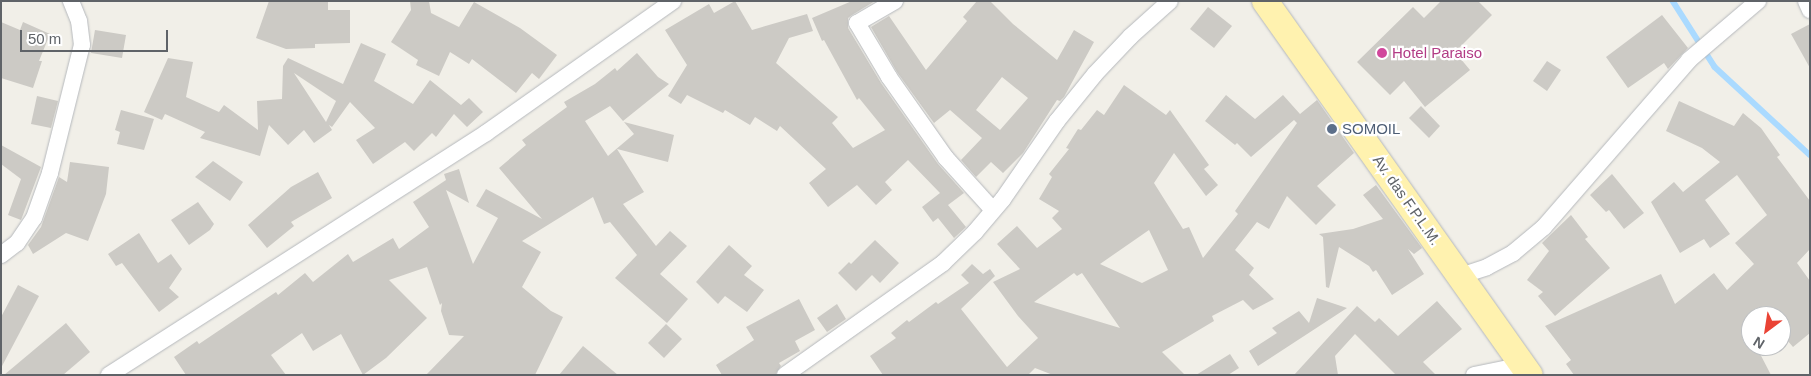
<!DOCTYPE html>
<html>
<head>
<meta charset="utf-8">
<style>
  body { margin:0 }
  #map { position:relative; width:1811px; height:376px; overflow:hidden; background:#f1efe8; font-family:Arial,sans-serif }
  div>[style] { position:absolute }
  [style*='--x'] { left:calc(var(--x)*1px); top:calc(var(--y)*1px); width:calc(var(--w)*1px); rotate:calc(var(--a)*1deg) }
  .stream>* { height:5.5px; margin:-2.75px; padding:0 2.75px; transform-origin:2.75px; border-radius:2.75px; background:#aadaff }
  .building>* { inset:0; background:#cccac5 }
  .roads { filter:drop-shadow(0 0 1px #b5b8bc) drop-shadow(0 0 1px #b5b8bc) }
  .street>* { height:16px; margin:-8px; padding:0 8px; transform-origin:8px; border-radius:8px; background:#fff }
  .primary>* { height:26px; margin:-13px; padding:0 13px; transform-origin:13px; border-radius:13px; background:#fff2af }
  .dots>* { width:14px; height:14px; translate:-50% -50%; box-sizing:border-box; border:2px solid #fff; border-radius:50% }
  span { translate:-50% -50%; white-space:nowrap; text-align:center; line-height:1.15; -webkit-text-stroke:4.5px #fff; paint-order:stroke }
  .hotel-label { font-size:15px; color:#b23c85 }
  .left { translate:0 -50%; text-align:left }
  .service-label { font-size:15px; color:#4e5e75 }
  .street-label { font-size:15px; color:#5f6368 }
  .frame { position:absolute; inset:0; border:2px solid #5f6368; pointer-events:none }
  .north { position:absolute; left:1741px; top:306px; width:50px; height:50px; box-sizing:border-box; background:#fff; border:1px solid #bfc1c3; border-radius:50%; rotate:211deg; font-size:14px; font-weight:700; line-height:20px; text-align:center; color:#5f6368 }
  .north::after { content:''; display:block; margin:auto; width:18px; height:22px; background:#ea4335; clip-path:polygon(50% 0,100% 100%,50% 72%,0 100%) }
  .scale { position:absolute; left:20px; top:30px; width:148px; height:22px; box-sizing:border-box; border:2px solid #5f6368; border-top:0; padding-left:6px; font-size:15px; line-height:18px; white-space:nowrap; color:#5f6368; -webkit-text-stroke:4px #fff; paint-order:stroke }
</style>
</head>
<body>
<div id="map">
  <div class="stream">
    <i style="--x:1673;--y:1;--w:78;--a:57.5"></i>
    <i style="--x:1715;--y:67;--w:129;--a:42.8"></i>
  </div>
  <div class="building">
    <i style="clip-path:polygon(269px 1px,328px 1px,328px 10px,350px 10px,350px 43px,315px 44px,315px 48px,286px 49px,256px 38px)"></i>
    <i style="clip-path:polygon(410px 1px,429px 1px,431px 13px,459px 27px,474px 2px,520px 28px,557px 55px,539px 79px,532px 73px,516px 93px,472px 59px,469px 64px,450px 52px,439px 76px,416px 65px,418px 60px,391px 42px,411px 10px)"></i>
    <i style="clip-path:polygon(735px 1px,752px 30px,807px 14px,813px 31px,789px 38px,776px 63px,838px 117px,832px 123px,853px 148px,885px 130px,859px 98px,857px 100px,824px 40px,822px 41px,812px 18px,852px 1px,875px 1px,852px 15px,848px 18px,848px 28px,881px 83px,938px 164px,964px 193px,948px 205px,966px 227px,954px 238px,938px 218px,933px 222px,922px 207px,940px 193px,908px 160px,885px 182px,892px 190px,876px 205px,857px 185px,828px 207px,809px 183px,826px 169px,780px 126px,777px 131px,755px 117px,750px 125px,725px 110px,723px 113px,687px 95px,681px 104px,668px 96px,687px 65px,665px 30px,709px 4px,714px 13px)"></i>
    <i style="clip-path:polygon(evenodd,977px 1px,990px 1px,1013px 24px,1057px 60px,1074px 30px,1094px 42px,1064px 97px,1060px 101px,1057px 100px,1023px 153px,1003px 173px,991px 162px,976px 177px,961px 160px,982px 138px,950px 110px,934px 123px,897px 72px,871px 27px,889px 16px,926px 70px,967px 21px,963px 17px,977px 1px,1002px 77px,1028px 98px,1000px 130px,976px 110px,1002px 77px)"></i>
    <i style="clip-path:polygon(1441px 1px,1478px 1px,1492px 15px,1455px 52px,1470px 70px,1425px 107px,1404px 81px,1390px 95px,1357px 62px,1413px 7px,1424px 18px)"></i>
    <i style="clip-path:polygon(1208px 7px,1232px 26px,1214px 48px,1190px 29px)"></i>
    <i style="clip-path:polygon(1662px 15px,1688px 48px,1668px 69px,1664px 63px,1628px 88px,1606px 57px)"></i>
    <i style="clip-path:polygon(1px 22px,20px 30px,23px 22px,50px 34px,39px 61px,42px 61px,33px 88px,1px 78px)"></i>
    <i style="clip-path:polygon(1810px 24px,1810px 68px,1791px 34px)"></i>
    <i style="clip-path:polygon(95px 30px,126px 35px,122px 58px,91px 53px)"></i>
    <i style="clip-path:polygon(evenodd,361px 43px,386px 54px,374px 81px,413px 104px,430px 80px,461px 105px,469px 98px,483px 112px,467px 127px,454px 114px,436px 137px,432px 133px,414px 151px,405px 142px,373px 164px,356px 140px,375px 128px,350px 102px,332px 127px,329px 125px,332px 130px,314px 143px,304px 130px,288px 145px,269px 125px,260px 156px,200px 138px,205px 132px,165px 114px,162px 120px,144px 112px,168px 58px,193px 62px,186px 97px,219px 112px,224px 105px,258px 130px,257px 101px,282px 99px,283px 66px,288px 58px,343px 84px,361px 43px,294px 73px,336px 101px,326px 122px,294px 73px)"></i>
    <i style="clip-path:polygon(637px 53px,658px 77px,669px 84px,623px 121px,610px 106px,585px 121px,608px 156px,634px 134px,624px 122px,674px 135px,668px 162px,617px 149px,644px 192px,623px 204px,656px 246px,670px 231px,687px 246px,660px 274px,688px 299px,667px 323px,615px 278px,637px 255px,610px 222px,604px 224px,593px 197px,522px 241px,541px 252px,522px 287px,551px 311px,563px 317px,535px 375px,426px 375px,464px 336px,449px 335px,441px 311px,442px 303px,440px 305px,427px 267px,389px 280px,427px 318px,386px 358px,363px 375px,341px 334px,313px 351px,302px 333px,271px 355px,286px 375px,186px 375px,174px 357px,197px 341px,199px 344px,276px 292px,278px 295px,305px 273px,313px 282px,348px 254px,353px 262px,393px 238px,399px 249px,429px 227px,413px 202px,446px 180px,444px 174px,459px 169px,469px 203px,446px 190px,473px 264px,498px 218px,476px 206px,486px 189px,542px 219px,499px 168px,526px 145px,522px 140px,567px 107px,564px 102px,595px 84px,615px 68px,617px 71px)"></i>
    <i style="clip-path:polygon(1547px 61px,1561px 70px,1547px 91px,1533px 81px)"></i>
    <i style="clip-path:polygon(evenodd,1124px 85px,1166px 115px,1170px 110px,1209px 165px,1204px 169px,1218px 185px,1206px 196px,1174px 153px,1154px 183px,1183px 229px,1189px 227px,1203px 258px,1238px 214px,1235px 211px,1297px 123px,1294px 120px,1251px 157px,1237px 143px,1235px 145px,1205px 121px,1226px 95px,1255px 119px,1283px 95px,1300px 114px,1317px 100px,1354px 153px,1317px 186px,1336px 205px,1316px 225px,1287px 196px,1269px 229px,1257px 222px,1235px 250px,1254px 268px,1249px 275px,1274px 299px,1253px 310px,1243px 300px,1212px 316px,1214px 321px,1162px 352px,1185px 375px,1053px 375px,1035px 368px,1028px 375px,883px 375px,870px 356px,896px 338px,891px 333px,907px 320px,909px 322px,936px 302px,938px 304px,969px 283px,961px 275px,972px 264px,983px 274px,990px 269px,995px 276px,961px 309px,1007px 367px,1038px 338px,1018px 316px,993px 282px,1020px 269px,997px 244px,1017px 226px,1037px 248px,1062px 229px,1052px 218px,1059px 211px,1039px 199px,1052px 177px,1049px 174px,1069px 149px,1066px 148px,1078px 129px,1081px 130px,1097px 110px,1104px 115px,1124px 85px,1149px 230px,1168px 270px,1142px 283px,1100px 264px,1149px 230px,1124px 85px,1074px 273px,1077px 276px,1082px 273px,1120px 328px,1034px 302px,1074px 273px)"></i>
    <i style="clip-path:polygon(37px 96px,58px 101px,51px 128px,31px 124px)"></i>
    <i style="clip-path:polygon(1679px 101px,1734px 126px,1743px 113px,1761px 128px,1780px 155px,1777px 157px,1810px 201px,1810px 249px,1797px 263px,1810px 281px,1810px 333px,1793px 347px,1781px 333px,1781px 316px,1751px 316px,1751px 346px,1756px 346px,1771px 375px,1574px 375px,1566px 364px,1571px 360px,1545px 326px,1661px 274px,1675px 304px,1714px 273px,1727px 290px,1754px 264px,1735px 243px,1767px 215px,1737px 175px,1705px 200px,1730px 234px,1710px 248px,1704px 239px,1680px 253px,1651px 202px,1674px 182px,1683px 192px,1720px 162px,1702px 148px,1666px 131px)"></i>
    <i style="clip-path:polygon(1421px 106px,1440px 126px,1429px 138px,1409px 118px)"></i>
    <i style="clip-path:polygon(121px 110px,154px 119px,144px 150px,117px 144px,120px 132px,115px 130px)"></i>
    <i style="clip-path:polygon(1px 145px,41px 167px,21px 220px,8px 215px,21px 179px,1px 164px)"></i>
    <i style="clip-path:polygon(213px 161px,243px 182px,230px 201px,195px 177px)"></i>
    <i style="clip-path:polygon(70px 162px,109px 167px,106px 194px,88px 241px,66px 233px,33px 254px,28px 245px,41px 227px,59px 177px,67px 182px)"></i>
    <i style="clip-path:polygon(318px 172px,332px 198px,291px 222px,294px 226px,267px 248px,248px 225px,291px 187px)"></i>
    <i style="clip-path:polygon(1612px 174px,1644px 213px,1624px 229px,1609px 210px,1606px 212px,1590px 195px)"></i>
    <i style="clip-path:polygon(1376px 185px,1422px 248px,1414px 254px,1408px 249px,1424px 274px,1392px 295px,1376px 270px,1373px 272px,1369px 266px,1339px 247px,1329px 288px,1326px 287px,1323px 237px,1319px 234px,1353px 229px,1383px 219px,1363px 195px)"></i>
    <i style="clip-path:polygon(198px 202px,214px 224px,210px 230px,189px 245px,171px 220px)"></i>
    <i style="clip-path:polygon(1571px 215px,1588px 237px,1585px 239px,1610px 268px,1555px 316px,1538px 296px,1543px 292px,1527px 280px,1549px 251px,1542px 243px)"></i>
    <i style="clip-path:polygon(139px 233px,158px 263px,171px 254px,182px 269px,169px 288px,179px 297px,159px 312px,122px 263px,116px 266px,108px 254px)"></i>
    <i style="clip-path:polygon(875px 240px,899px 263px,880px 283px,872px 275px,856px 291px,838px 273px,849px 262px,851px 264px)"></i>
    <i style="clip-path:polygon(729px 245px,752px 266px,744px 275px,764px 290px,747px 312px,725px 296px,718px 304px,696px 282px)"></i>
    <i style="clip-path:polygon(18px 285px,39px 296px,1px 368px,1px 317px)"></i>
    <i style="clip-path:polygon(1317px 298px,1347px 308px,1258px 366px,1249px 351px,1277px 333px,1272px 328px,1299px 311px,1309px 323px)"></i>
    <i style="clip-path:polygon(799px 299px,815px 330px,795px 341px,800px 351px,779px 363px,781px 366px,775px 375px,722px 375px,716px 365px,754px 340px,746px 327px)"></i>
    <i style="clip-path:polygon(1437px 301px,1462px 329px,1423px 362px,1436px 375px,1396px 375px,1355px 334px,1335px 356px,1338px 375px,1294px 375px,1357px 306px,1375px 322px,1379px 318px,1398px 336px)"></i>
    <i style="clip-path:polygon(837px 304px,846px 319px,827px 332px,817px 318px)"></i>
    <i style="clip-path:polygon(66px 323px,90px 352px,63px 375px,4px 375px)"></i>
    <i style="clip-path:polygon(666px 324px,682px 339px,664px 358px,648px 343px)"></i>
    <i style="clip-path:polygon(583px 346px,618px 375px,559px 375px)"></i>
    <i style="clip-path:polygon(1230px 354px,1239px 368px,1228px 375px,1196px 375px)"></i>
  </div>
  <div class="roads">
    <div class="street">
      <i style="--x:895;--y:1;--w:44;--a:149.9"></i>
      <i style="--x:857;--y:23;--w:63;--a:59.3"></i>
      <i style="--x:889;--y:77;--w:99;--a:54.9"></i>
      <i style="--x:946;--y:158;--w:70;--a:47.9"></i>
      <i style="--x:1806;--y:1;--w:10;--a:66"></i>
      <i style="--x:1;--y:255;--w:20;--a:-37"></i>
      <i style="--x:17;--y:243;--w:30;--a:-56"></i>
      <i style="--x:34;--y:218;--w:48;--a:-70.4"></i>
      <i style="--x:50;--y:173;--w:132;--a:-76"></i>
      <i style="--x:82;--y:45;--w:24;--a:-97"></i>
      <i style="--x:79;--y:21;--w:22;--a:-112"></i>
      <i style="--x:1460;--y:276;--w:28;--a:-18"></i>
      <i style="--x:1487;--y:267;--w:30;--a:-28"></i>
      <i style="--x:1513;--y:253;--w:40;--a:-40"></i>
      <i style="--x:1544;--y:227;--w:221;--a:-49"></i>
      <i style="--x:1689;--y:60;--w:91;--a:-40.5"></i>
      <i style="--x:109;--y:375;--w:448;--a:-32.7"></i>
      <i style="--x:486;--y:133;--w:229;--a:-35.2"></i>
      <i style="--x:785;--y:375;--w:194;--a:-35.3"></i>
      <i style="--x:943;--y:263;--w:45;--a:-44.1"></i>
      <i style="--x:975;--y:232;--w:43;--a:-49.7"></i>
      <i style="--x:1003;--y:199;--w:95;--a:-55.3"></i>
      <i style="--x:1057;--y:121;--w:60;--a:-51"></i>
      <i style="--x:1095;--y:74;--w:52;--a:-46.5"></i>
      <i style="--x:1131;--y:36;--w:52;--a:-41.9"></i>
      <i style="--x:1474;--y:375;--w:50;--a:-11.5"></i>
    </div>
    <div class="primary">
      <i style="--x:1265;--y:1;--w:458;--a:54.7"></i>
    </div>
  </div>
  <div class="dots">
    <i style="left:1382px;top:53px;background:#d1479c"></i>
    <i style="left:1332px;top:129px;background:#5c6f8a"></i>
  </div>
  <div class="hotel-label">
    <span class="left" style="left:1392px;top:53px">Hotel Paraiso</span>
  </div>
  <div class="service-label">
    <span class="left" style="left:1342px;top:129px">SOMOIL</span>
  </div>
  <div class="street-label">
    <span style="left:1407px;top:200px;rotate:55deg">Av. das F.P.L.M.</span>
  </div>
  <div class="frame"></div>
  <div class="north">N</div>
  <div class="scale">50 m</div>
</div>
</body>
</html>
